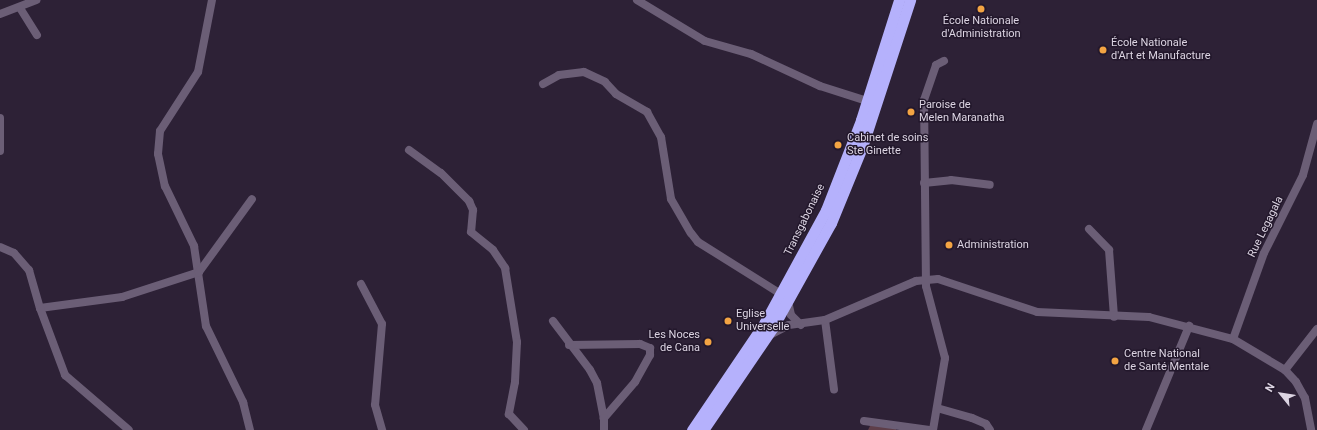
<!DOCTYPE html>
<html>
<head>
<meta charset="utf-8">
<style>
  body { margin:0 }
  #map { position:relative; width:1317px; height:430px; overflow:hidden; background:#2d2136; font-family:Roboto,sans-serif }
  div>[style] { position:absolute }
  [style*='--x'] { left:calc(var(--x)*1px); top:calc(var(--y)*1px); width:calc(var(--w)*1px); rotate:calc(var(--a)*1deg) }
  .green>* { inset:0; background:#5e3e49 }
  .minor>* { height:8px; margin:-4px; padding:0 4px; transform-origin:4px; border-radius:4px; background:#6b5e76 }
  .highway>* { height:11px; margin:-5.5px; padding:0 5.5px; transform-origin:5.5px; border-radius:5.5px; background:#b5b1fc }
  .dots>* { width:11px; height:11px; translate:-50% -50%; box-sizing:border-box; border:2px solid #23182c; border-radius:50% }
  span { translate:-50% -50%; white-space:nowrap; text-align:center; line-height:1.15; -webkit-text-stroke:3px #23182c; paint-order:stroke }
  .poi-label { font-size:11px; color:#dcd4e2 }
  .left { translate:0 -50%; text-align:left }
  .right { translate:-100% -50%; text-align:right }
  .street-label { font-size:11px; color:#dcd4e2 }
  .north { position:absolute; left:1261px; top:374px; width:40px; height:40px; -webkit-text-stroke:3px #23182c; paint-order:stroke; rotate:300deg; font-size:11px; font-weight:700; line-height:16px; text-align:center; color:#dcd4e2 }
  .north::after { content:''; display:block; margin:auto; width:14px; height:18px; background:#dcd4e2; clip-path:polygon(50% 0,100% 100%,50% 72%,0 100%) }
</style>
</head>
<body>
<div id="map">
  <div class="green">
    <i style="clip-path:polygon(871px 424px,896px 428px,896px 430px,868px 430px)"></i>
  </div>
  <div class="minor">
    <i style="--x:212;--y:0;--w:73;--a:101"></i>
    <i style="--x:198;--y:72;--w:70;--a:122.8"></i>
    <i style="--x:160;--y:131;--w:23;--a:95"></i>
    <i style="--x:158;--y:154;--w:33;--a:78"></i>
    <i style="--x:165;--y:186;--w:67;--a:64.2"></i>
    <i style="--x:194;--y:246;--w:81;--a:81.5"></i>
    <i style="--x:206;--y:326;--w:85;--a:64"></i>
    <i style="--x:243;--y:402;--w:29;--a:76"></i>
    <i style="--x:637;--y:0;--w:79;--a:31.1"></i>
    <i style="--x:705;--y:41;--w:48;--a:15.8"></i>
    <i style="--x:751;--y:54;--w:76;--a:24.9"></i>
    <i style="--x:820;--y:86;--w:49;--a:17.7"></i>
    <i style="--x:20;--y:8;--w:32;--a:58"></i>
    <i style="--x:0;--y:14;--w:39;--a:-21"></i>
    <i style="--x:543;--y:84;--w:18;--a:-29"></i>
    <i style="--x:559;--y:75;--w:25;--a:-7"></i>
    <i style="--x:584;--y:72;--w:23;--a:25"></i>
    <i style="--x:605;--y:82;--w:16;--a:47"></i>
    <i style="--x:616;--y:94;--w:36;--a:30"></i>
    <i style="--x:647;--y:112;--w:29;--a:61"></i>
    <i style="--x:661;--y:137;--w:63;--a:80.8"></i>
    <i style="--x:671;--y:199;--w:39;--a:60"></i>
    <i style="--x:691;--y:233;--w:11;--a:52"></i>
    <i style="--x:698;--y:242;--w:98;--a:32.1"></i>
    <i style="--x:0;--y:118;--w:33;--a:90"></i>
    <i style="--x:409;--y:150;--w:39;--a:36"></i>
    <i style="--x:441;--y:173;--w:40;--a:45"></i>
    <i style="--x:469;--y:201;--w:10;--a:66"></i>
    <i style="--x:473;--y:210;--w:22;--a:95"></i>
    <i style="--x:471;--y:232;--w:28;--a:39"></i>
    <i style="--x:493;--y:250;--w:22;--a:56"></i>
    <i style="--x:505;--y:268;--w:75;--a:80.8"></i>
    <i style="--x:517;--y:342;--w:40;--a:92.9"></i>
    <i style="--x:515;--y:382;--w:33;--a:101"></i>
    <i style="--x:509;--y:414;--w:22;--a:47"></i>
    <i style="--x:924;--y:183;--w:27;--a:-6"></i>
    <i style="--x:951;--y:180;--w:39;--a:7"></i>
    <i style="--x:1089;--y:229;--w:29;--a:46"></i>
    <i style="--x:1109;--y:250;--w:67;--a:85.7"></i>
    <i style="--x:0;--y:247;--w:15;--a:23"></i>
    <i style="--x:14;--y:253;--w:23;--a:49"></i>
    <i style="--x:29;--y:270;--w:40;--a:74"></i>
    <i style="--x:40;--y:308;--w:83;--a:-7.6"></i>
    <i style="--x:122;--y:297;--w:81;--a:-18"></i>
    <i style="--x:199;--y:272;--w:90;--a:-54"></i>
    <i style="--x:361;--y:284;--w:45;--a:62.3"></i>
    <i style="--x:382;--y:324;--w:81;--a:94.9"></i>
    <i style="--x:375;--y:405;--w:26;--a:74"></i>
    <i style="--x:788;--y:301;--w:14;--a:78"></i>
    <i style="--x:791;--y:315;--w:14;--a:45"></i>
    <i style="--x:40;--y:308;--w:72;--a:69.5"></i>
    <i style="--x:65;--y:375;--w:84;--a:40.7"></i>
    <i style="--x:825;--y:320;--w:70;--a:82.6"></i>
    <i style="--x:553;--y:321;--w:61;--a:52.9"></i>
    <i style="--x:590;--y:370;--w:15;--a:62"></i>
    <i style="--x:597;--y:383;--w:36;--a:79"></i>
    <i style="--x:770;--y:335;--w:21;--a:-28"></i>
    <i style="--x:789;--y:325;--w:36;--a:-8"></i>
    <i style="--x:825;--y:320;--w:99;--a:-23.2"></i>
    <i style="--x:916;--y:281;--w:22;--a:-5"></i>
    <i style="--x:938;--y:279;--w:104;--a:18.4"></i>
    <i style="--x:1037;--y:312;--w:112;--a:2.6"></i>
    <i style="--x:1149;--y:317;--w:87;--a:14.7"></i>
    <i style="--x:1233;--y:339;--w:61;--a:30.8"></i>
    <i style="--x:1285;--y:370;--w:16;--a:47"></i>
    <i style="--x:1296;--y:382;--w:18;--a:61"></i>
    <i style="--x:1305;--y:398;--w:33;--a:79"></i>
    <i style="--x:1233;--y:339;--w:91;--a:-70.2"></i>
    <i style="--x:1264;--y:253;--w:87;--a:-63.4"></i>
    <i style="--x:1303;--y:175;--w:53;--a:-74.6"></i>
    <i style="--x:569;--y:345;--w:71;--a:-0.8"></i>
    <i style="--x:640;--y:344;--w:11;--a:22"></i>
    <i style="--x:650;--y:348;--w:7;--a:90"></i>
    <i style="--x:650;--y:355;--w:31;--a:119"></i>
    <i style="--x:635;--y:382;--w:48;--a:130.7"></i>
    <i style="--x:604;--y:418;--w:12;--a:90"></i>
    <i style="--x:1285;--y:370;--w:52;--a:-52"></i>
    <i style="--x:937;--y:408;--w:36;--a:16"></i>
    <i style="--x:972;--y:418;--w:15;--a:23"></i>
    <i style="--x:986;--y:424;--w:7;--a:56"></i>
    <i style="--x:864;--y:421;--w:66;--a:7.9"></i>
    <i style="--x:933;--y:430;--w:73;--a:-80.5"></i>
    <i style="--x:945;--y:358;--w:74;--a:-104.8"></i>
    <i style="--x:926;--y:286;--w:186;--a:-90.6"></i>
    <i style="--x:924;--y:100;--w:37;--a:-71"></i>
    <i style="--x:936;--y:65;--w:9;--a:-27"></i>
    <i style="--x:1146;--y:430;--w:113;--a:-67.5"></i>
  </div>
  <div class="highway">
    <i style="--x:692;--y:430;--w:130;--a:-55.9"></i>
    <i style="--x:765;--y:322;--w:128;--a:-61.4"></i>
    <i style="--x:826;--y:210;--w:97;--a:-68.7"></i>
    <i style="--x:861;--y:120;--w:126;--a:-72.4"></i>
    <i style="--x:703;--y:430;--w:125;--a:-55.8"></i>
    <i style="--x:773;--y:327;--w:119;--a:-60.9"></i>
    <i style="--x:831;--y:223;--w:82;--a:-67.8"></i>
    <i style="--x:862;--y:147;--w:155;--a:-71.9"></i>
  </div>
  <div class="dots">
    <i style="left:981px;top:9px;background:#f3a443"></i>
    <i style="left:1103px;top:50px;background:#f3a443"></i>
    <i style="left:911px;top:112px;background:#f3a443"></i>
    <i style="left:838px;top:145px;background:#f3a443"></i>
    <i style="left:949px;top:245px;background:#f3a443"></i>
    <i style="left:728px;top:321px;background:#f3a443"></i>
    <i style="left:708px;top:342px;background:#f3a443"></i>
    <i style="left:1115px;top:361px;background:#f3a443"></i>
  </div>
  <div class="poi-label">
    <span style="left:981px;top:28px">École Nationale<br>d'Administration</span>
    <span class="left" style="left:1111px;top:50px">École Nationale<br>d'Art et Manufacture</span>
    <span class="left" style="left:919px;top:112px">Paroise de<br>Melen Maranatha</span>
    <span class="left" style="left:847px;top:145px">Cabinet de soins<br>Ste Ginette</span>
    <span class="left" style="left:957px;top:245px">Administration</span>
    <span class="left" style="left:736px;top:321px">Eglise<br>Universelle</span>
    <span class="right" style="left:700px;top:342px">Les Noces<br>de Cana</span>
    <span class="left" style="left:1124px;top:361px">Centre National<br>de Santé Mentale</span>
  </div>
  <div class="street-label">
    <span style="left:805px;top:220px;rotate:-64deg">Transgabonaise</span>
    <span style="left:1266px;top:227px;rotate:-64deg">Rue Legagala</span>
  </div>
  <div class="north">N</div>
</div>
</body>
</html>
